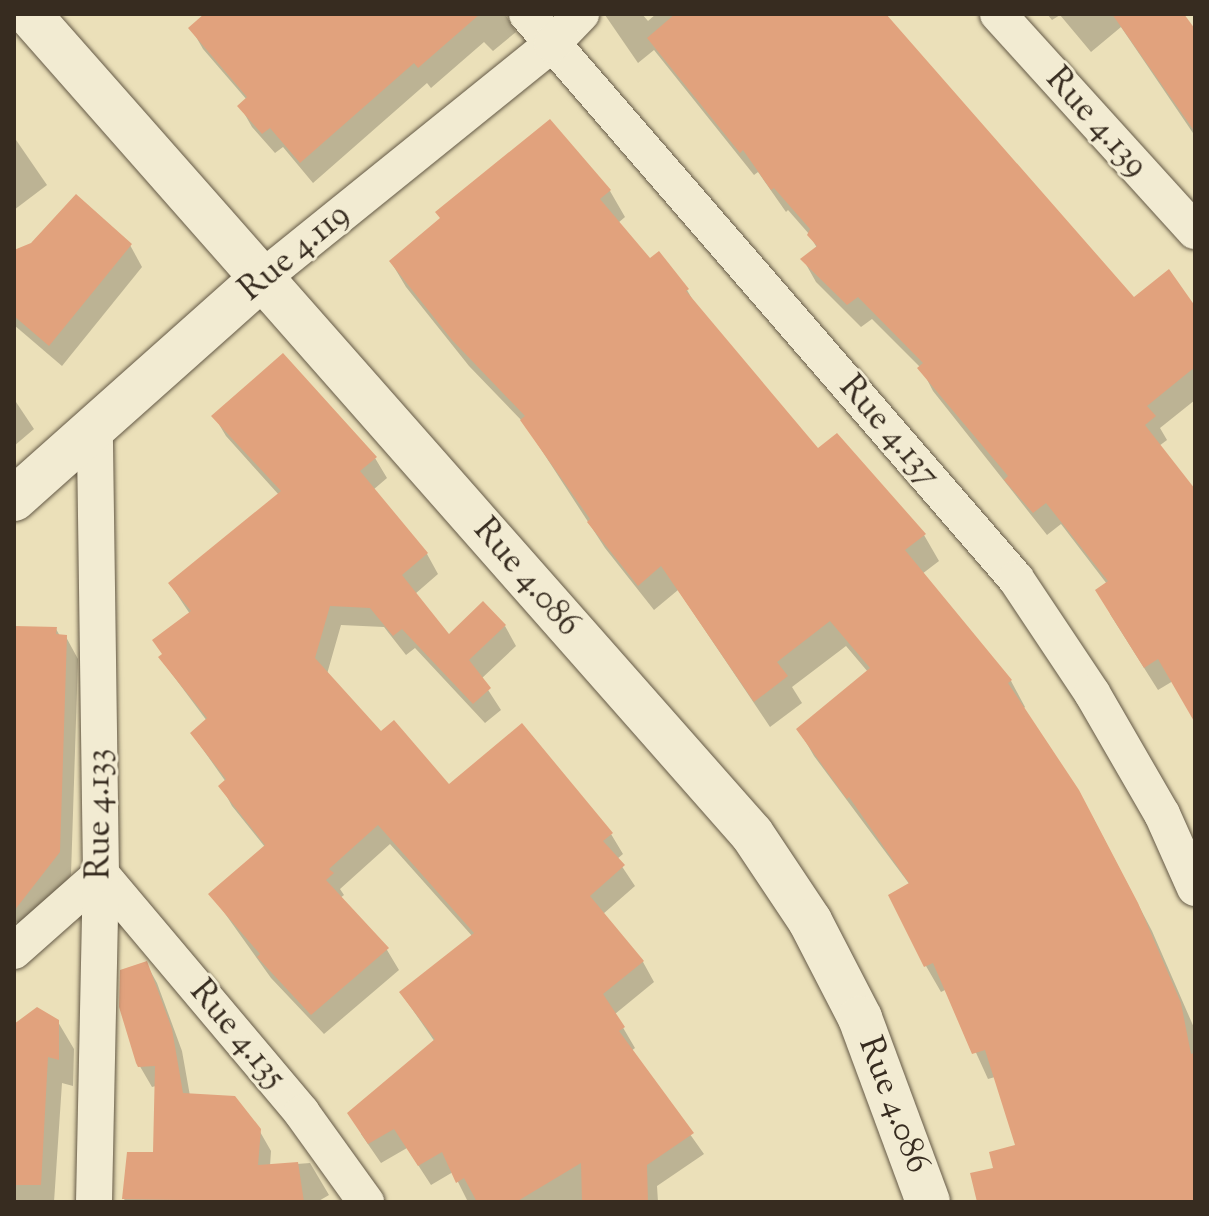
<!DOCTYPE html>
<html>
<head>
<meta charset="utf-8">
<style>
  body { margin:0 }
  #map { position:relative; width:1209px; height:1216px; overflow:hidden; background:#ebe0b9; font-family:"Sorts Mill Goudy",serif }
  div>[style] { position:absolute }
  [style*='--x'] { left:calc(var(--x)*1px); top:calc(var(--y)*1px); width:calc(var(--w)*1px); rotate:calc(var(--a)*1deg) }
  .shadow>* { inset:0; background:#0003 }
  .building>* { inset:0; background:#e1a27d }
  .roads { filter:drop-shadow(0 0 2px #645946) drop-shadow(0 0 2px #645946) }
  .street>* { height:36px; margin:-18px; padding:0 18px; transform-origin:18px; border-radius:18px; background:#f2ebd2 }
  .secondary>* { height:44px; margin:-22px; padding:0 22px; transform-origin:22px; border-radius:22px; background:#f2ebd2 }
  span { translate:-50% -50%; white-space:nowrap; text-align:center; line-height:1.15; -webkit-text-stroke:6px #f2ebd2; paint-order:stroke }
  .street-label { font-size:34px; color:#372c20 }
  .frame { position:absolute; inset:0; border:16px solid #372c20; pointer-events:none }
</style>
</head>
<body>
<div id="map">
  <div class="shadow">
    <i style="clip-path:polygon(207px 14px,505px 14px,516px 32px,493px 51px,484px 42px,431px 88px,427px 83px,313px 183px,283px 147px,275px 153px,252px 127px,240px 106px,247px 100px,203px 49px,191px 28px)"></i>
    <i style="clip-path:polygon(642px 14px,648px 21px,656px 14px,884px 14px,1133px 299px,1195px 310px,1195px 400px,1160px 428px,1167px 440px,1159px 446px,1195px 492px,1195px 719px,1173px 681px,1158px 690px,1110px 614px,1107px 584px,1061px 524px,1047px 535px,933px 391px,921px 368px,872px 319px,861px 327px,816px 282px,803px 259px,817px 248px,809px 234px,788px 210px,786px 212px,758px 172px,754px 175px,654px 50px,638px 63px,605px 15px)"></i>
    <i style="clip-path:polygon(1047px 14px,1181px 14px,1195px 32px,1195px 136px,1121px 27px,1091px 52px,1060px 15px,1052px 20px)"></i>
    <i style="clip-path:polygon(550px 122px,610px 191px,625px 217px,618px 223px,650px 260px,687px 290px,697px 307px,818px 450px,924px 535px,939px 561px,922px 574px,1011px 681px,1025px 707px,1023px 709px,1093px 818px,1152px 931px,1195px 1030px,1195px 1202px,979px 1202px,995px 1170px,1017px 1146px,995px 1077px,988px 1079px,947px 989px,941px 992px,926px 966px,910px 885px,814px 756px,799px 730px,868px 672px,846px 646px,792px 687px,802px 703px,770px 727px,678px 590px,654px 610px,605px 548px,524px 423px,469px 366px,406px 287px,391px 262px)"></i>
    <i style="clip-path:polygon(14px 137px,47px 185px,14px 210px)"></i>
    <i style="clip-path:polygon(130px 245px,142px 267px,62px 366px,14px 325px,14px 254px)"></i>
    <i style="clip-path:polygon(14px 399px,34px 429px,14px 446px)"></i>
    <i style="clip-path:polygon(214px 416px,375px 458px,387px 478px,373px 490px,427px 554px,438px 574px,415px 594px,448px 637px,505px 626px,516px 646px,481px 679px,501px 710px,485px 723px,415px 648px,406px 655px,384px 627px,341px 625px,327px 674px,380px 734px,449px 787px,521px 726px,611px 834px,623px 854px,617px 859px,635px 886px,603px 914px,643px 962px,654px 982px,615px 1014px,635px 1048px,631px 1051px,704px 1154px,657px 1186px,658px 1202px,468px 1202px,453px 1172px,431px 1185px,407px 1148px,381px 1163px,361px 1134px,435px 1042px,401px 993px,473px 937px,390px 844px,340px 889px,344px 895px,340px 898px,387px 950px,399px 970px,324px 1034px,271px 978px,211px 894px,265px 847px,232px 806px,221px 786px,226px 782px,192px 734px,207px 721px,160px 658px,190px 614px,170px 584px,279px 495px,226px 436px)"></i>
    <i style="clip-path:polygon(14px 628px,56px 629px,60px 636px,66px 637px,78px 659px,71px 875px,28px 931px,14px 920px)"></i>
    <i style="clip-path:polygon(146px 963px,157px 983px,182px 1051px,190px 1096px,259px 1130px,271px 1151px,270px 1166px,310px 1163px,329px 1195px,317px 1202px,126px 1202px,124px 1199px,155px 1154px,156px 1086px,152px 1087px,138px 1063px)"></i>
    <i style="clip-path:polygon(58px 1022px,74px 1049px,73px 1086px,62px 1083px,54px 1202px,14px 1202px,14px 1026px)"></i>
  </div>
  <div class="building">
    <i style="clip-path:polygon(204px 14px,480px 14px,418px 68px,414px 63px,300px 163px,270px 128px,262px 134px,237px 106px,247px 97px,188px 28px)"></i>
    <i style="clip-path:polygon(675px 14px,886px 14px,1134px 297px,1169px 269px,1195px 306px,1195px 367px,1147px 406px,1156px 416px,1145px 425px,1195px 489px,1195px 723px,1158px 659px,1144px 668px,1095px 590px,1108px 581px,1046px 503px,1033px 513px,1004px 480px,1008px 476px,917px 368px,923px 363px,858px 297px,847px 305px,800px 259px,817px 246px,807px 235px,810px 229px,774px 188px,771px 190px,743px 150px,740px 153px,647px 38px)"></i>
    <i style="clip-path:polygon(1112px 14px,1184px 14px,1195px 29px,1195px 132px)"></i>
    <i style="clip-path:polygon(550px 119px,611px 190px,600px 199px,650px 258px,659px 251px,689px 289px,686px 291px,818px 448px,837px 433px,926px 534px,905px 550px,1012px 680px,1008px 683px,1079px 790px,1138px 903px,1181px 1003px,1191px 1054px,1195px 1053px,1195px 1202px,977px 1202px,970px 1173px,993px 1168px,989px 1152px,1015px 1145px,985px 1050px,972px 1054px,933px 963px,924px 967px,888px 895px,909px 883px,849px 797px,847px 799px,796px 729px,870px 668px,830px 621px,777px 662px,788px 676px,754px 702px,661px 566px,638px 586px,587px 522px,590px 519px,520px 420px,525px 416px,452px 340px,389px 261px,440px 218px,435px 212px)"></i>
    <i style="clip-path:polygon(76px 194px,132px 244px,49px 346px,14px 316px,14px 250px,31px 243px)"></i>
    <i style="clip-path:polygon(283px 353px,377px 457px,360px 471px,428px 553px,402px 575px,449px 634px,483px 601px,506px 625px,469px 660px,491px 688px,473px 704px,402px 629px,393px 636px,370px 608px,330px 606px,315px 658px,381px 731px,394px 720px,449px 784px,522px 723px,613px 833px,603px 841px,625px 865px,590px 896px,644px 961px,603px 994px,625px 1027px,619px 1031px,694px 1133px,647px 1165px,648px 1202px,582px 1202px,581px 1163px,516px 1202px,477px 1202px,464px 1178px,456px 1183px,442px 1152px,418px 1166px,394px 1129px,368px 1144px,347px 1113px,435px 1039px,399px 992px,474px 933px,378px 825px,329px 869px,334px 873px,326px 880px,389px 948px,311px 1015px,257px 957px,260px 954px,208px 894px,265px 845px,218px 786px,226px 779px,190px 733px,207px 718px,158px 657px,162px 654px,152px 640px,191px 611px,168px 583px,281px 491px,211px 416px)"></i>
    <i style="clip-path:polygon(14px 626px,57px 627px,56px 634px,67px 635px,60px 852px,14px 911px)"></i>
    <i style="clip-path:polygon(147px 961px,172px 1029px,183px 1093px,235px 1096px,261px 1129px,258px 1165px,298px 1162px,304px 1202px,122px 1199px,127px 1152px,153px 1152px,155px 1066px,138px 1067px,136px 1063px,119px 1007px,120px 970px)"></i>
    <i style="clip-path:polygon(37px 1007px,59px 1020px,59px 1060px,48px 1057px,41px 1185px,14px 1185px,14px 1024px)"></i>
  </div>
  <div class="roads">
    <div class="street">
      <i style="--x:527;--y:14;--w:747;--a:49.12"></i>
      <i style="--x:1016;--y:579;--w:137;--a:56.3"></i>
      <i style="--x:1092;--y:693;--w:140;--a:60"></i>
      <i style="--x:1162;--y:814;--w:81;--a:66"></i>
      <i style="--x:998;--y:14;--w:293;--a:47.8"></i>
      <i style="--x:261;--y:279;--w:374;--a:-38.9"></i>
      <i style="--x:552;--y:44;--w:42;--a:-46"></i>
      <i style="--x:14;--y:951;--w:116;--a:-41.5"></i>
      <i style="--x:101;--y:874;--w:312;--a:49.9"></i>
      <i style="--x:302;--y:1113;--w:110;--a:54.3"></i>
      <i style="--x:94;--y:1202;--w:328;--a:-88.8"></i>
      <i style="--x:101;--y:874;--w:447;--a:-90.8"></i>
    </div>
    <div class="secondary">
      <i style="--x:29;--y:14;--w:1093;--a:48.6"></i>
      <i style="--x:752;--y:834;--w:105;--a:56.3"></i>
      <i style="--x:810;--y:921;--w:109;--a:62.7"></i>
      <i style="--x:860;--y:1018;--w:196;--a:69.7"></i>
      <i style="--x:14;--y:499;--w:331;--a:-41.7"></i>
    </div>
  </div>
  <div class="street-label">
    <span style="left:1096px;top:123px;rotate:48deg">Rue 4.139</span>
    <span style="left:295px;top:253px;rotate:-40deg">Rue 4.119</span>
    <span style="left:889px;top:432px;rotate:49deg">Rue 4.137</span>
    <span style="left:526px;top:578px;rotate:49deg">Rue 4.086</span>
    <span style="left:100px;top:814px;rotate:-90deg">Rue 4.133</span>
    <span style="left:237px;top:1035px;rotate:50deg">Rue 4.135</span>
    <span style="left:893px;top:1105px;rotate:69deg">Rue 4.086</span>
  </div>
  <div class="frame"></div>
</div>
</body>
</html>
